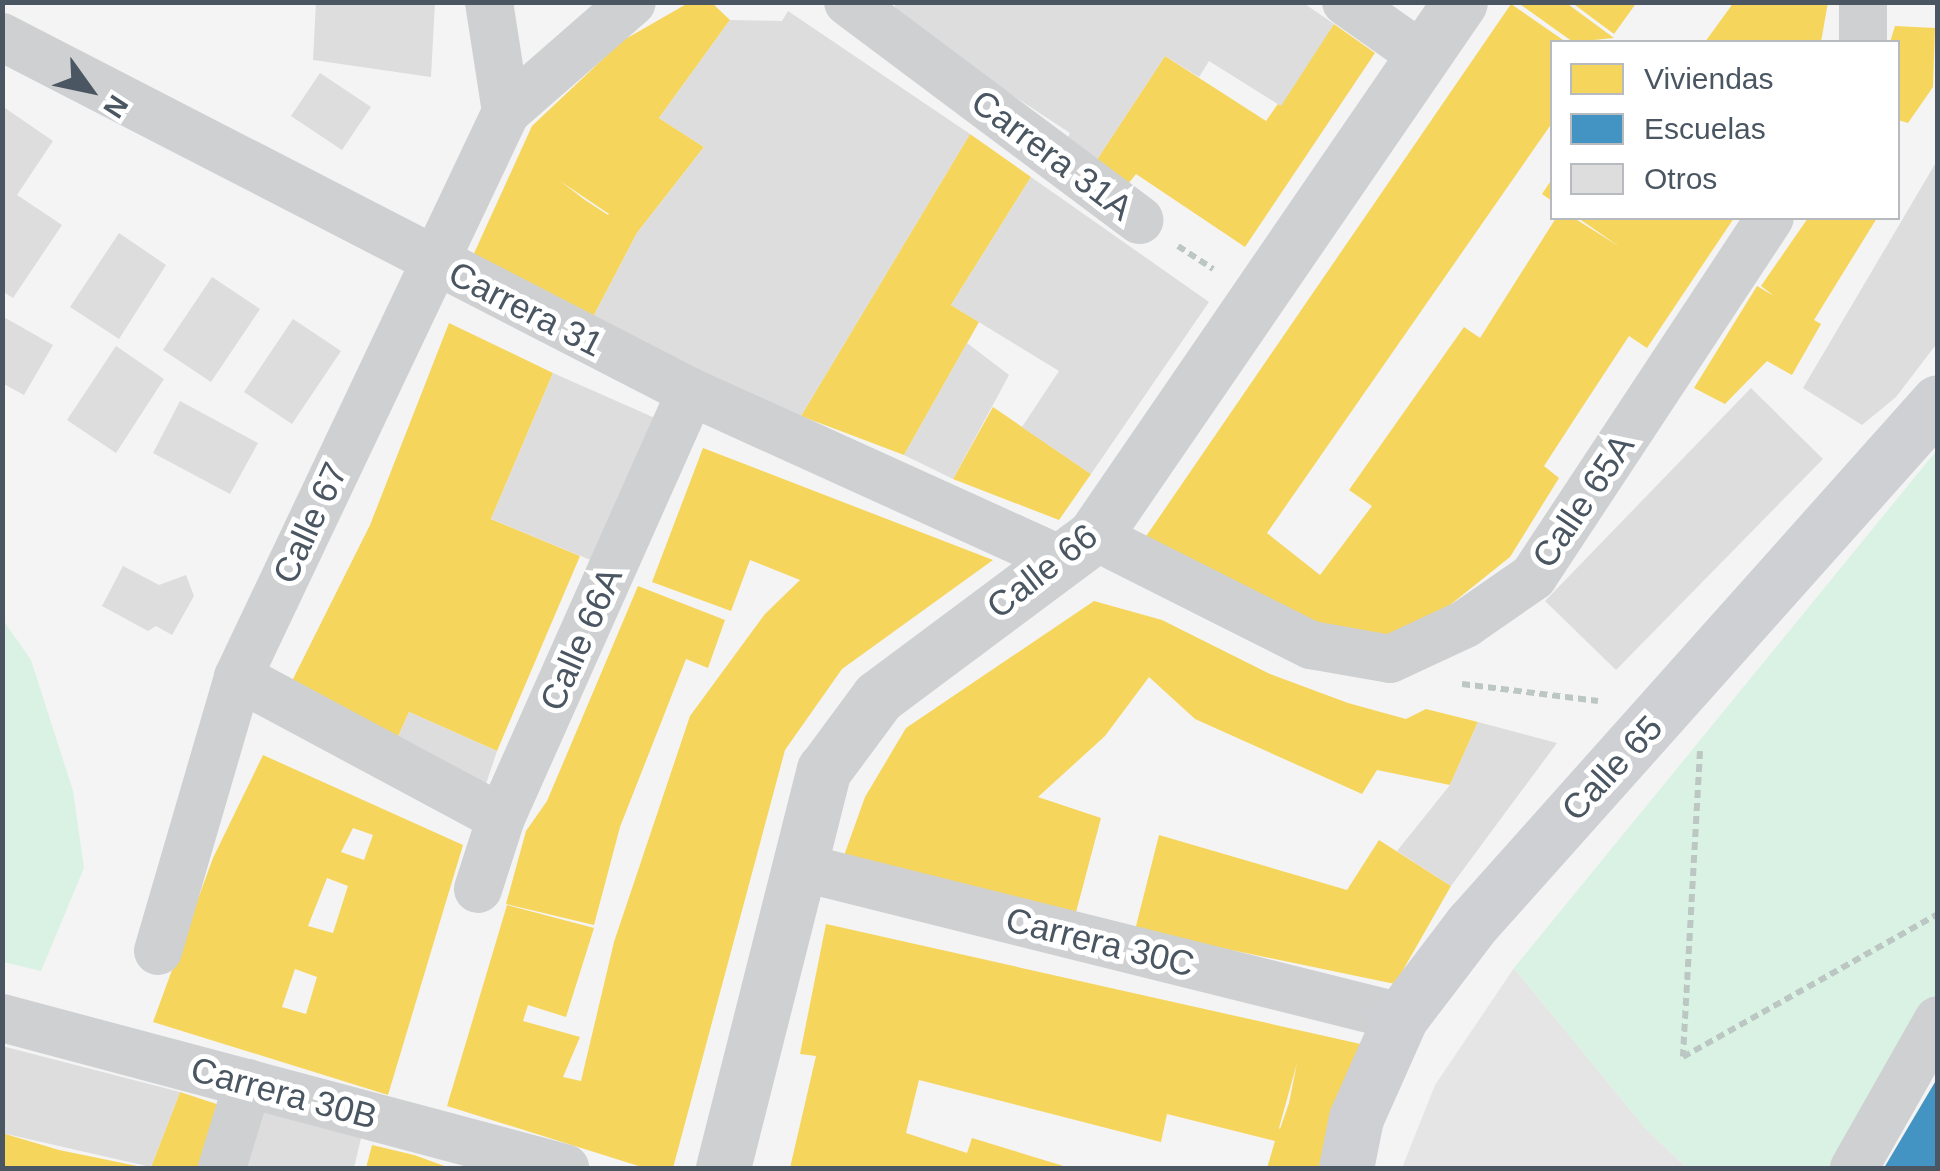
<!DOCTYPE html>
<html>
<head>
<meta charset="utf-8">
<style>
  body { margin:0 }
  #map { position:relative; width:1940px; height:1171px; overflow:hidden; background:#f4f4f4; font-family:Helvetica,sans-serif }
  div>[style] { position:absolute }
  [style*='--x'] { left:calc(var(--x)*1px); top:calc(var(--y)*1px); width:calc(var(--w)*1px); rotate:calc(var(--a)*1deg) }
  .education>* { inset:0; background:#e6e5e6 }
  .green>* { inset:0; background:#d9f2e3 }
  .homes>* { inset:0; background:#f6d55c }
  .schools>* { inset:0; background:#4393c3 }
  .building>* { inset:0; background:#ddddde }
  .path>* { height:6px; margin-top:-3px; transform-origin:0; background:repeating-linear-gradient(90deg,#bcc7c4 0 8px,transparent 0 13px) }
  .minor>* { height:48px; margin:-24px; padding:0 24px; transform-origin:24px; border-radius:24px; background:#ced0d2 }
  .tertiary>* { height:55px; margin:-27.5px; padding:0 27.5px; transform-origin:27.5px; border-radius:27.5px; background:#ced0d2 }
  .secondary>* { height:55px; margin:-27.5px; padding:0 27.5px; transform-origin:27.5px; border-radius:27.5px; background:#ced0d4 }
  span { translate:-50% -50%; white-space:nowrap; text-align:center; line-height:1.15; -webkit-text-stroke:10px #fff; paint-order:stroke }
  .street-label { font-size:35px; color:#4a5661 }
  .frame { position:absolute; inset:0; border:5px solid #4a5661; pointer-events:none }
  .legend { position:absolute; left:1550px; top:40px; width:350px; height:180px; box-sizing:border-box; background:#fff; border:2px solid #b7bbc0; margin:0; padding:12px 18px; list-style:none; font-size:30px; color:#4a5661 }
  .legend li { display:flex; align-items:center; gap:20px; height:50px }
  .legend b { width:50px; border:2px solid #b7bbc0 }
  .north { position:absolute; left:40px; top:40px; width:100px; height:100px; -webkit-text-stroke:8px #fff; paint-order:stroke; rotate:123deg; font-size:28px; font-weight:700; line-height:40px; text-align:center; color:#4a5661 }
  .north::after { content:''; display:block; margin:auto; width:35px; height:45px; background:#4a5661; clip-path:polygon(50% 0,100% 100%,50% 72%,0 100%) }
</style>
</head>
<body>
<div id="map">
  <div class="education">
    <i style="clip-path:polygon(1514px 968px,1646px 1129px,1687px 1168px,1402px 1168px,1435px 1085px)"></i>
  </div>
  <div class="green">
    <i style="clip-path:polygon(1937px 450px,1937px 1005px,1841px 1168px,1687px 1168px,1646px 1129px,1514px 968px)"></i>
    <i style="clip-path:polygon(3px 620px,31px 660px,73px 791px,84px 868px,41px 971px,3px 962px)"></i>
  </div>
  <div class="homes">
    <i style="clip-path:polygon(evenodd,690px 2px,711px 2px,730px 20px,659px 118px,704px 147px,637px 233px,592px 319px,471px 260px,532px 126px,622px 41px,690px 2px,560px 181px,609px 214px,608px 215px,585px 200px,560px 181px)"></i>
    <i style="clip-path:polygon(1517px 2px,1565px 2px,1614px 38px,1573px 42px)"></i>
    <i style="clip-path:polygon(1571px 2px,1637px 2px,1614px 34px)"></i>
    <i style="clip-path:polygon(1734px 2px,1828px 2px,1821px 42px,1705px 42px)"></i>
    <i style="clip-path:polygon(1511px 4px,1566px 42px,1552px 42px,1552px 123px,1267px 533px,1320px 575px,1372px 506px,1349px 490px,1464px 327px,1480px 338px,1556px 218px,1574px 218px,1620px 247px,1578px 218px,1734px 218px,1647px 348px,1629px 336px,1583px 406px,1544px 466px,1559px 478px,1510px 557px,1390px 653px,1136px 551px)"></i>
    <i style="clip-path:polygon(1334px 24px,1375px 53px,1245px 247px,1136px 174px,1128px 184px,1094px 164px,1165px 56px,1266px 121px)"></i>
    <i style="clip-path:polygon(1895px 26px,1935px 28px,1933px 87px,1908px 123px,1898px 120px,1898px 42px,1890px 42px)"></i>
    <i style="clip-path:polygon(970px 134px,1031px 177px,951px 305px,979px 322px,904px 455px,801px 416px)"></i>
    <i style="clip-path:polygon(1552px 179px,1552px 201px,1542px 194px)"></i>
    <i style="clip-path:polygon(1808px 218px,1877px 218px,1814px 320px,1821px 324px,1792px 375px,1767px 361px,1725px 404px,1694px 388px,1757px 286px,1774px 296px,1761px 286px)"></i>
    <i style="clip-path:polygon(449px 323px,553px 373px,491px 519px,580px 556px,497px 751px,409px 712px,394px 746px,286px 693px,370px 525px)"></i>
    <i style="clip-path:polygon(993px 407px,1091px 474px,1059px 520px,953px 479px)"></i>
    <i style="clip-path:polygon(703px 448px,993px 560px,842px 669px,785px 750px,673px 1168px,645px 1168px,447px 1106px,507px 905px,594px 928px,566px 1017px,528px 1005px,523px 1021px,580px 1037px,563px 1077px,581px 1081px,614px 942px,690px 716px,765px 614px,800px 580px,750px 560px,731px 611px,652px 582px)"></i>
    <i style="clip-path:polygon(638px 586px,725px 620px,708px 668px,686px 659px,620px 827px,594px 925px,506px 904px,526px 831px,547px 801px)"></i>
    <i style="clip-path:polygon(1094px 601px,1162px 620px,1270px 674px,1348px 703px,1406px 719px,1426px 709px,1478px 722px,1450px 785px,1377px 770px,1362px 794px,1195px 719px,1149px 677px,1105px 736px,1038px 797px,1101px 818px,1075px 916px,842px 861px,865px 797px,906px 728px)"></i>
    <i style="clip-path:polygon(evenodd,263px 755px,463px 845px,388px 1095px,153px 1022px,213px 858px,263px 755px,353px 828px,373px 835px,364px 860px,341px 852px,353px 828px,263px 755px,327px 878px,348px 886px,333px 933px,308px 926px,327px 878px,263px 755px,295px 969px,317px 977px,306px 1014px,282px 1007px,295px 969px)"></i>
    <i style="clip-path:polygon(1159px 835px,1347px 890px,1379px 840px,1451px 886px,1395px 984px,1135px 930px)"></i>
    <i style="clip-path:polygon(evenodd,826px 924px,1365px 1045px,1325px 1168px,1267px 1168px,1275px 1141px,1167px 1114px,1161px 1142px,919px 1080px,906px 1133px,967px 1153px,972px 1138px,1070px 1168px,790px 1168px,816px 1056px,800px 1054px,826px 924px,1297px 1063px,1289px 1103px,1280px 1129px,1279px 1128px,1297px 1063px)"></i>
    <i style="clip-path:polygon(180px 1092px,238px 1111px,216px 1168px,151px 1167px)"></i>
    <i style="clip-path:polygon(2px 1133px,59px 1150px,147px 1168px,2px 1168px)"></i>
    <i style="clip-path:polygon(372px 1145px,414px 1155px,450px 1168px,366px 1168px)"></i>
  </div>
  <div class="schools">
    <i style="clip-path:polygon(1938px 1077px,1938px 1168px,1884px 1168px)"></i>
  </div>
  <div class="building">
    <i style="clip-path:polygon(316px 2px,435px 2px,431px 77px,313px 60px)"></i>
    <i style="clip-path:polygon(897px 2px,1302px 2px,1334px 24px,1281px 106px,1209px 61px,1199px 77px,1165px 56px,1094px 164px,1064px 145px,1070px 133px,890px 15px)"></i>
    <i style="clip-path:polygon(788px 11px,970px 134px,801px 416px,747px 400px,592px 319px,637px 233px,704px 147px,659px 118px,730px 20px,782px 21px)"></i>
    <i style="clip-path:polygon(320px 73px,371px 107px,342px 150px,291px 116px)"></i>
    <i style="clip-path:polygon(5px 108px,53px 141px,17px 195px,62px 225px,13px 298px,2px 291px)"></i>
    <i style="clip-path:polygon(1938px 159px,1938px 342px,1896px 397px,1862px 425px,1803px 388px)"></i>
    <i style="clip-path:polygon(1031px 177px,1209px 302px,1091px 474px,1022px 427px,1059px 371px,951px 305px)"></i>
    <i style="clip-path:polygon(119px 233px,166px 265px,119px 339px,70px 307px)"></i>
    <i style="clip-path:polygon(212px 277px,260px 309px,211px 382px,163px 350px)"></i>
    <i style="clip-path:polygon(2px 316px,53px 345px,24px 395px,2px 383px)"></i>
    <i style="clip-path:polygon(293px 319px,341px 351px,292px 424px,244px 392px)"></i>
    <i style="clip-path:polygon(967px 343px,1009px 375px,953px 479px,904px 455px)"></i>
    <i style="clip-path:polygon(116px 346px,164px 379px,116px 453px,67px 420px)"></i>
    <i style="clip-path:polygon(553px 373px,655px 418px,593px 561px,491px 519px)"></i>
    <i style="clip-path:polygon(1751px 388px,1823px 459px,1616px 670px,1545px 601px)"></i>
    <i style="clip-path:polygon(180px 401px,258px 443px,230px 494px,153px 453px)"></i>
    <i style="clip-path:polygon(123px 566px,159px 585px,186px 575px,194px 596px,172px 635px,156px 626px,148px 631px,102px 606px)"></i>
    <i style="clip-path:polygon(409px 712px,497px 751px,482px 796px,394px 746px)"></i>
    <i style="clip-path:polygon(1478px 722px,1557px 743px,1451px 886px,1397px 851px,1450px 785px)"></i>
    <i style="clip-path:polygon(2px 1046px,180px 1092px,151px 1167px,2px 1133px)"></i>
    <i style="clip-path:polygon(260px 1111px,362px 1134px,354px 1168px,235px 1168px)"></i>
  </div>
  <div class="path">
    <i style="--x:1178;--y:246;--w:42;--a:33.3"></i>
    <i style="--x:1462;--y:684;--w:137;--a:7.1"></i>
    <i style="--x:1700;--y:751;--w:306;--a:93.2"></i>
    <i style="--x:1683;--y:1057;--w:292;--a:-29.3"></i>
  </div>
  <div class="minor">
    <i style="--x:489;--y:2;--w:111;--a:81.2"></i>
    <i style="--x:848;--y:2;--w:364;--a:36.8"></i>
    <i style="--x:1346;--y:2;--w:95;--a:35.2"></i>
    <i style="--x:2;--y:37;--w:775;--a:27.26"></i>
    <i style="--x:691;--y:392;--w:405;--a:24.4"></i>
    <i style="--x:1863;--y:42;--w:40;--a:-90"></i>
    <i style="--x:1094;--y:536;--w:243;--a:26.7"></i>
    <i style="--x:1311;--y:645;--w:80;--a:10"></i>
    <i style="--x:1390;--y:659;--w:83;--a:-25"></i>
    <i style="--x:1465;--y:624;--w:83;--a:-34.7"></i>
    <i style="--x:1533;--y:577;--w:430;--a:-56.6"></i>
    <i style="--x:238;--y:677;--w:298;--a:28.2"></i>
    <i style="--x:800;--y:867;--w:619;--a:14.01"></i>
    <i style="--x:478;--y:889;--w:75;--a:-72.1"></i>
    <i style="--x:501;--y:818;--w:466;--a:-66"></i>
    <i style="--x:158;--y:951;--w:285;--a:-73.7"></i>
    <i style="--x:238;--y:677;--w:625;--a:-64.62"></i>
    <i style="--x:506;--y:112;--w:167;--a:-41.1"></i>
    <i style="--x:2;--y:1018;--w:583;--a:14.92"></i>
    <i style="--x:222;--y:1168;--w:89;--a:-73"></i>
    <i style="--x:1854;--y:1168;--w:170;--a:-60.4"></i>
  </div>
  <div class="tertiary">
    <i style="--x:723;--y:1168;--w:411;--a:-75.8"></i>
    <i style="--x:824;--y:770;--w:91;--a:-53.5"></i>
    <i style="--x:878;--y:697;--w:269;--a:-36.7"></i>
    <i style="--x:1094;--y:536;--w:647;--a:-55.57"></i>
  </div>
  <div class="secondary">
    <i style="--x:1346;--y:1168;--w:51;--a:-78.7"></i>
    <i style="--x:1356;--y:1118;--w:111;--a:-66"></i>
    <i style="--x:1401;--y:1017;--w:116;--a:-52.7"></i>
    <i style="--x:1471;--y:925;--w:701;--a:-48.24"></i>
  </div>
  <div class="street-label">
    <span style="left:1052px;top:155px;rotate:37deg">Carrera 31A</span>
    <span style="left:526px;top:309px;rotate:27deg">Carrera 31</span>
    <span style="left:1583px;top:501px;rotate:-56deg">Calle 65A</span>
    <span style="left:310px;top:523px;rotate:-65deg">Calle 67</span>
    <span style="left:1042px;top:571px;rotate:-38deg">Calle 66</span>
    <span style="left:581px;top:639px;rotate:-66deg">Calle 66A</span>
    <span style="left:1612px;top:768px;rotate:-47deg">Calle 65</span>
    <span style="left:1100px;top:942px;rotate:14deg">Carrera 30C</span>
    <span style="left:284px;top:1093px;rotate:15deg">Carrera 30B</span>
  </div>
  <div class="frame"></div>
  <ul class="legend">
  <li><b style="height:28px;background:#f6d55c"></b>Viviendas</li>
  <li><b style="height:28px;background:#4393c3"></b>Escuelas</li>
  <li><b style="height:28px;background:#ddddde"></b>Otros</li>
  </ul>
  <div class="north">N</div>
</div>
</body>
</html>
